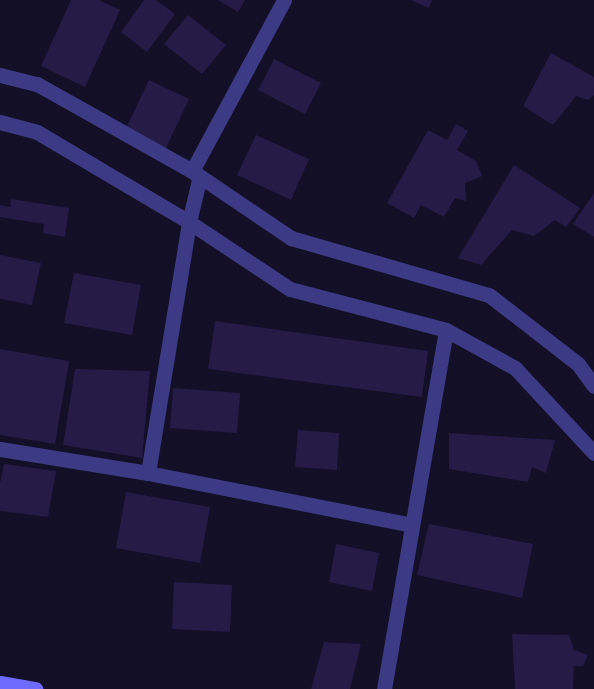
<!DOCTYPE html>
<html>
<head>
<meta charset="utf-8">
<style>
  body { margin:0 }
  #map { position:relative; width:594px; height:689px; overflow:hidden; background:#130f26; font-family:"Sofia Sans Condensed",sans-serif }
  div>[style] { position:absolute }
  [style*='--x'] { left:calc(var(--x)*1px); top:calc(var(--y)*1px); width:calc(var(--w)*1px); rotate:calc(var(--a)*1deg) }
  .building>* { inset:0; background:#241b47 }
  .street>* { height:15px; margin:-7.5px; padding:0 7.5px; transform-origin:7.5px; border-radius:7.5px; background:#3d3a85 }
  .secondary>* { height:15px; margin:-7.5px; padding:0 7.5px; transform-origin:7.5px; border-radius:7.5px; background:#6f6bff }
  span { translate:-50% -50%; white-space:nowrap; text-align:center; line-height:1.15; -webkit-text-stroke:6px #130f26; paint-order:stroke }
</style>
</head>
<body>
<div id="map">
  <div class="building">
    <i style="clip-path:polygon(71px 0,99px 0,120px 10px,85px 87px,41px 66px)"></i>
    <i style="clip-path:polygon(144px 0,156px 0,175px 14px,147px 52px,121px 32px)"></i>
    <i style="clip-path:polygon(218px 0,245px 0,238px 12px)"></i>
    <i style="clip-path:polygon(411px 0,432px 0,429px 8px)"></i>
    <i style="clip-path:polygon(188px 15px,226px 45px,202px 74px,164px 44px)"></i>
    <i style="clip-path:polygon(551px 53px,594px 77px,594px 95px,588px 100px,576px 96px,553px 125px,523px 106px)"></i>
    <i style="clip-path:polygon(274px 59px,321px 83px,305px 114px,258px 90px)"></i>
    <i style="clip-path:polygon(149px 80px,189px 99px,166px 148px,126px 128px)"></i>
    <i style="clip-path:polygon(456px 124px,468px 131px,457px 150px,476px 161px,482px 176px,465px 183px,466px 201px,455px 198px,444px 217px,421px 205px,414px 218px,387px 203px,428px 130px,447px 140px)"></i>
    <i style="clip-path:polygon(256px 135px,309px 159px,291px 200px,237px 175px)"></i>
    <i style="clip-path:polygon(514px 165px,580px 208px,566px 227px,555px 220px,534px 236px,512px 230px,481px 265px,458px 258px)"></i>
    <i style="clip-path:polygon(594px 193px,594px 237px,573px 224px)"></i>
    <i style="clip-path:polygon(11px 199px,69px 208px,65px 237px,43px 233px,44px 224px,0 217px,0 205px,10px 207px)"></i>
    <i style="clip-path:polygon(0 255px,41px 263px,32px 305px,0 299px)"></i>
    <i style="clip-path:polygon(74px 273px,141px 285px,132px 335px,64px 323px)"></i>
    <i style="clip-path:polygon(215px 321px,428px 351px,422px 397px,208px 369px)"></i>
    <i style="clip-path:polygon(0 349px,69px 361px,55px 444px,0 435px)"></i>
    <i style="clip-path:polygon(75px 369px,150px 371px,142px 458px,63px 445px)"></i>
    <i style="clip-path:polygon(173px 388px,240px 393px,237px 433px,170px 428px)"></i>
    <i style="clip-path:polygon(298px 430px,339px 433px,337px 470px,295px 467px)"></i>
    <i style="clip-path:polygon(449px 433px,555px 440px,546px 473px,532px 467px,528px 482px,449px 469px)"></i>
    <i style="clip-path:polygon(4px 464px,56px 471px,48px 517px,0 511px,0 483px)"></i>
    <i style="clip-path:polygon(126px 492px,210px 507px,200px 563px,116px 548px)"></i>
    <i style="clip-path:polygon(429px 524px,533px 544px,522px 598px,417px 575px)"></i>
    <i style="clip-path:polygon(336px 544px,379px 553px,372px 591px,329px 582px)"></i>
    <i style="clip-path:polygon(174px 582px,232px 585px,230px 632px,172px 629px)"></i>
    <i style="clip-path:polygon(512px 634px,569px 635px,574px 650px,588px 655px,583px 666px,574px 666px,573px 689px,515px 689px)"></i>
    <i style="clip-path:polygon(324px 642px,361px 644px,350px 689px,311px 689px)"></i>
  </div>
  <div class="street">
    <i style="--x:0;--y:75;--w:38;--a:14"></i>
    <i style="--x:37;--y:84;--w:178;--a:29.3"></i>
    <i style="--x:192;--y:171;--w:120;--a:34.1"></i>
    <i style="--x:291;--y:238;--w:206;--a:16.1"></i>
    <i style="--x:489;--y:295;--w:113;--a:37.8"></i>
    <i style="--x:578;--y:364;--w:27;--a:54"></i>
    <i style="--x:0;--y:122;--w:38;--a:15"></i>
    <i style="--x:37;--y:132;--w:177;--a:30.6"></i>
    <i style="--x:189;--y:222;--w:121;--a:33.6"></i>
    <i style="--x:290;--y:289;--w:161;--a:14.7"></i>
    <i style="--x:446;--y:330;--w:79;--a:28.8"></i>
    <i style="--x:515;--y:368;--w:116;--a:47.1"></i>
    <i style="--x:192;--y:171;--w:194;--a:-61.7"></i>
    <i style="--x:0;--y:449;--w:150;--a:9.2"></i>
    <i style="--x:148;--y:473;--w:269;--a:11.1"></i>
    <i style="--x:148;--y:473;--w:254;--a:-80.7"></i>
    <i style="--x:189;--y:222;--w:47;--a:-76.6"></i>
    <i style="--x:384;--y:689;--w:364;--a:-80.2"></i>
  </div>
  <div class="secondary">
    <i style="--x:0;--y:683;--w:36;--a:10"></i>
  </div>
</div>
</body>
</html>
